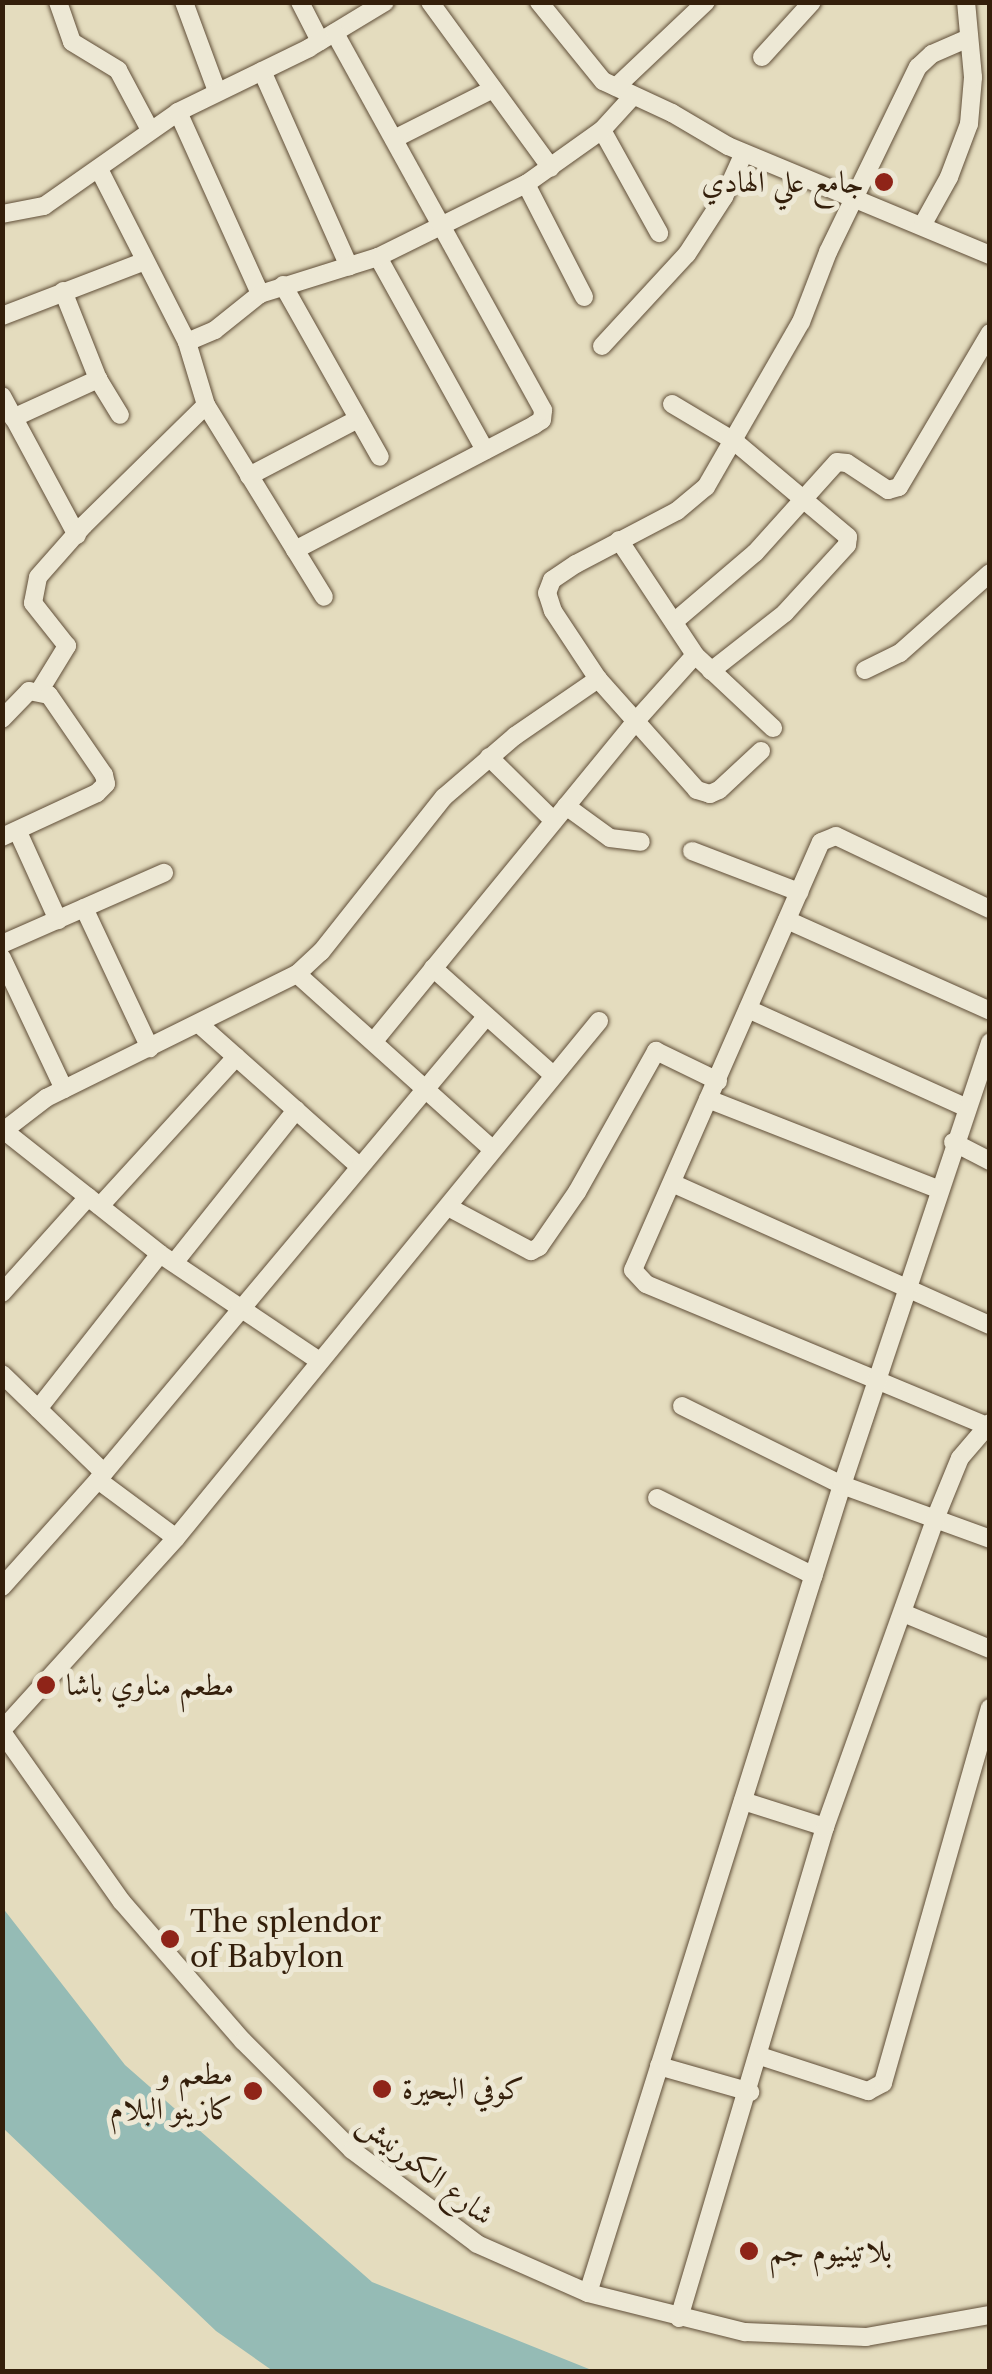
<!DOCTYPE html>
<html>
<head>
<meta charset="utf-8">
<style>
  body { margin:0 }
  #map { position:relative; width:992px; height:2374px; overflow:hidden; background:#e4dcbe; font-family:"Libre Caslon Text",Amiri,serif }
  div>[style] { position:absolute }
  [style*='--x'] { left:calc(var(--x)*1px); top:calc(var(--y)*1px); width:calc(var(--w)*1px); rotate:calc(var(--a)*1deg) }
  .water>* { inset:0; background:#95bbb5 }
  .roads { filter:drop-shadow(0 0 2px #604e38) drop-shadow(0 0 2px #604e38) }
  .minor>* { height:18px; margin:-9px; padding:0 9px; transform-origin:9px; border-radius:9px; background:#ede8d5 }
  .dots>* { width:28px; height:28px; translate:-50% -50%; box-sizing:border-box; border:5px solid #ede8d5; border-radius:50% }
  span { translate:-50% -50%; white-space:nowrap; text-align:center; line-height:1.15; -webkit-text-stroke:10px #ede8d5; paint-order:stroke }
  .poi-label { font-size:30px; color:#341f0b }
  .right { translate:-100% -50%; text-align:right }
  .left { translate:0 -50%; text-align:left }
  .street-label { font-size:30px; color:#341f0b }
  .frame { position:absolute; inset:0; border:5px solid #341f0b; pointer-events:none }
</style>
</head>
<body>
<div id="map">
  <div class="water">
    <i style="clip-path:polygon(2px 1907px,125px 2065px,372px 2282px,594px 2371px,273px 2371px,216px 2331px,3px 2128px)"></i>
  </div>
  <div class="roads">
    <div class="minor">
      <i style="--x:58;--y:2;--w:42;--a:70.7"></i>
      <i style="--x:72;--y:42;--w:54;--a:31.3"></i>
      <i style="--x:118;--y:70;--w:68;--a:61.9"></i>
      <i style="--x:184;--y:2;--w:95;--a:69.7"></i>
      <i style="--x:300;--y:2;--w:44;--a:62.9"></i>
      <i style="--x:430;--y:2;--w:205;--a:53.9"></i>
      <i style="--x:539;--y:2;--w:102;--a:51"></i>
      <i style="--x:603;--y:81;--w:76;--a:24.9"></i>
      <i style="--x:672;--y:113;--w:65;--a:30.5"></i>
      <i style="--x:728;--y:146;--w:284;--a:22.6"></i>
      <i style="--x:762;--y:57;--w:74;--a:-47.7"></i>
      <i style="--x:262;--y:71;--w:214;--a:66"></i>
      <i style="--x:616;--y:87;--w:124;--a:-43.4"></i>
      <i style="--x:178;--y:112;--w:200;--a:65.7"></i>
      <i style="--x:602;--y:130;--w:118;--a:61"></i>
      <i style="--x:394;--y:139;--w:111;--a:-26.8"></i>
      <i style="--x:526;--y:184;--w:127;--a:62.8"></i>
      <i style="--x:2;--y:214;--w:43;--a:-10.8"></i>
      <i style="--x:44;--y:206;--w:164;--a:-35"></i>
      <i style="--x:178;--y:112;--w:146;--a:-26"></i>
      <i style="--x:309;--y:48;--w:89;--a:-31.2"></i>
      <i style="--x:923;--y:224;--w:54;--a:-61"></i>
      <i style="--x:949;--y:177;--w:57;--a:-69.3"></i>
      <i style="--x:969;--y:124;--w:47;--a:-85.1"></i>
      <i style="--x:973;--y:77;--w:75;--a:-95.3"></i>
      <i style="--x:378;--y:257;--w:221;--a:61"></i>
      <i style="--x:283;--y:285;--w:197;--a:60.6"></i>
      <i style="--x:63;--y:291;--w:95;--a:68.3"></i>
      <i style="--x:98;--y:379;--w:42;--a:58.6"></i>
      <i style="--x:2;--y:316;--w:153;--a:-21"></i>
      <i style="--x:187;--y:342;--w:30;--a:-23"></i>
      <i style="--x:215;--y:330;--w:58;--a:-38.7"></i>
      <i style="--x:260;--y:294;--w:124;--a:-17.4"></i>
      <i style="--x:378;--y:257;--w:165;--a:-26.3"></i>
      <i style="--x:526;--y:184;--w:93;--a:-35.4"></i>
      <i style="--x:602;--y:130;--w:46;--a:-47.6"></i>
      <i style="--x:602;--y:346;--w:125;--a:-47.3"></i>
      <i style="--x:687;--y:254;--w:68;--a:-57"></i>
      <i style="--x:724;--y:197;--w:48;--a:-65.6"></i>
      <i style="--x:2;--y:396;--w:158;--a:61.7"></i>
      <i style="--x:672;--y:404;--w:72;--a:30.8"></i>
      <i style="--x:734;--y:441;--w:149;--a:40.1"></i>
      <i style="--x:848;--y:537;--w:8;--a:97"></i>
      <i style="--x:847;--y:545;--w:92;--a:132.4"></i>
      <i style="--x:785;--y:613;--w:94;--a:141.9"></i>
      <i style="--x:206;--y:405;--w:225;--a:58.4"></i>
      <i style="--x:13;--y:418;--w:94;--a:-24.6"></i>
      <i style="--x:249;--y:476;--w:123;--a:-27.6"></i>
      <i style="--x:619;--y:540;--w:138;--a:56.5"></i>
      <i style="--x:695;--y:655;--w:107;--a:43.1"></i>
      <i style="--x:295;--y:550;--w:270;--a:-27.6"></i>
      <i style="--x:534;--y:425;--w:9;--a:-32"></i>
      <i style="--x:542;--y:420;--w:10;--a:-84"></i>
      <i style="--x:543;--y:410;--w:431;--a:-118.9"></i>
      <i style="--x:675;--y:621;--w:105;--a:-40.4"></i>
      <i style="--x:755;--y:553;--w:122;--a:-48"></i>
      <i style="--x:837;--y:462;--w:10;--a:6"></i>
      <i style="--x:847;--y:463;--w:49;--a:33.4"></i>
      <i style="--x:888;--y:490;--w:11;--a:-15"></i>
      <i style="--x:899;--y:487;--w:179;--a:-59.4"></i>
      <i style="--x:865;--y:670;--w:39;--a:-26"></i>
      <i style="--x:900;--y:653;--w:120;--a:-41.6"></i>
      <i style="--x:40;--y:690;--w:52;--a:-58.5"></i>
      <i style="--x:67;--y:646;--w:55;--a:-128.3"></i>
      <i style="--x:33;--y:603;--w:26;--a:-79"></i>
      <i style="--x:38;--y:577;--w:69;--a:-48.5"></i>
      <i style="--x:84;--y:525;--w:171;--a:-44.5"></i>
      <i style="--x:206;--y:405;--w:66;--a:-106.8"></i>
      <i style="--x:187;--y:342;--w:194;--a:-117"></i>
      <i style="--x:2;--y:719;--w:39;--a:-46"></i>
      <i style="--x:29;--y:691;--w:20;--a:11"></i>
      <i style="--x:49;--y:695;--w:97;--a:55.5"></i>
      <i style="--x:104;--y:775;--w:9;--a:77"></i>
      <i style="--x:106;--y:784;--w:13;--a:135"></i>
      <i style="--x:97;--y:793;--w:105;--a:155.1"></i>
      <i style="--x:761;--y:751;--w:57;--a:137.1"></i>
      <i style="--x:719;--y:790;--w:10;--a:156"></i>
      <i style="--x:710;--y:794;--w:14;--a:-163"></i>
      <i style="--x:697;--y:790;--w:149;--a:-131.7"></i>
      <i style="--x:598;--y:679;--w:82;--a:-123.5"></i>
      <i style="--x:553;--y:611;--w:19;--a:-108"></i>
      <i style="--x:547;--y:593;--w:14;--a:-69"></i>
      <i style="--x:552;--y:580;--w:29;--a:-34"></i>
      <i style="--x:576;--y:564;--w:114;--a:-27.7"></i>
      <i style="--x:677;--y:511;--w:38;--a:-40"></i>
      <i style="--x:706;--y:487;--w:190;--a:-60.1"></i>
      <i style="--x:801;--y:322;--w:75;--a:-68.9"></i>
      <i style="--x:828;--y:252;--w:206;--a:-64.1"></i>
      <i style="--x:918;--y:67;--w:19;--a:-43"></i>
      <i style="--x:932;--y:54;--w:40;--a:-23.4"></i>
      <i style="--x:489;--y:757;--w:91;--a:44.6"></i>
      <i style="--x:566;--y:806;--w:54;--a:36"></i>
      <i style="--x:610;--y:838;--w:31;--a:7"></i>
      <i style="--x:18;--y:832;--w:97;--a:65.6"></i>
      <i style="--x:692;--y:851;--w:115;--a:21"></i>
      <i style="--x:84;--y:908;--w:155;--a:64.8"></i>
      <i style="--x:787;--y:920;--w:222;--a:24.1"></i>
      <i style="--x:2;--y:944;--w:177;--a:-23.7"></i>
      <i style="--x:2;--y:958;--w:145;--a:64.7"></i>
      <i style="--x:433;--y:968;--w:161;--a:41.7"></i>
      <i style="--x:297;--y:974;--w:262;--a:41.9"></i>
      <i style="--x:748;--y:1009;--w:238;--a:24.3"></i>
      <i style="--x:199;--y:1024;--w:213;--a:41.6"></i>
      <i style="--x:374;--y:1041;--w:411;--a:-50.7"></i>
      <i style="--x:634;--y:723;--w:91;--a:-48.1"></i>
      <i style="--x:708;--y:1099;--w:247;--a:21.4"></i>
      <i style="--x:2;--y:1129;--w:201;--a:38.3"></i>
      <i style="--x:160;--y:1254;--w:192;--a:33.9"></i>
      <i style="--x:2;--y:1132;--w:56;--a:-37.7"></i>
      <i style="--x:46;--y:1098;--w:280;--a:-26.3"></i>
      <i style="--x:297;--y:974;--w:33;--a:-43"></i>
      <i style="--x:321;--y:952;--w:198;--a:-51.6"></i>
      <i style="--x:444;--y:797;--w:94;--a:-40.7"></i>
      <i style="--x:515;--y:736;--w:101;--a:-34.5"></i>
      <i style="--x:953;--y:1142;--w:42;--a:27.2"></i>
      <i style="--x:672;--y:1183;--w:348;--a:24.1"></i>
      <i style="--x:100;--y:1206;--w:202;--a:-47.6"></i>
      <i style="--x:450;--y:1208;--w:92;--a:28"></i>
      <i style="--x:531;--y:1251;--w:9;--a:-27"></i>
      <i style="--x:539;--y:1247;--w:67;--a:-55.4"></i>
      <i style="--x:577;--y:1192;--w:162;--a:-60.7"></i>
      <i style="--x:656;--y:1051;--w:69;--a:25.8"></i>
      <i style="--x:174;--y:1263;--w:196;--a:-51.4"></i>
      <i style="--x:2;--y:1293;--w:129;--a:-48.1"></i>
      <i style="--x:2;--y:1374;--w:142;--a:44.1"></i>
      <i style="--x:682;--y:1406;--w:178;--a:26.3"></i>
      <i style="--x:842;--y:1485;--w:158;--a:20"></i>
      <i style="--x:38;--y:1409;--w:197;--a:-51.8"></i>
      <i style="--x:987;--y:1426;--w:369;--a:-157.4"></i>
      <i style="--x:646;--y:1284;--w:19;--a:-133"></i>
      <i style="--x:633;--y:1270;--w:467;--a:-66.3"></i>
      <i style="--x:821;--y:842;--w:16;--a:-22"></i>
      <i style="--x:836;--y:836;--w:170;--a:25.4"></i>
      <i style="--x:98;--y:1480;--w:97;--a:36.6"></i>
      <i style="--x:657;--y:1498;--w:175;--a:26.4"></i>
      <i style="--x:2;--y:1587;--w:144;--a:-48.1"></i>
      <i style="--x:98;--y:1480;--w:604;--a:-50.04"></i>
      <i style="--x:903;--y:1613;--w:94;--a:22.5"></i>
      <i style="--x:2;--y:1730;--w:259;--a:-47.8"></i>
      <i style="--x:176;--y:1538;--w:668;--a:-50.71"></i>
      <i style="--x:2;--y:1732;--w:208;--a:54.8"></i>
      <i style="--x:122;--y:1902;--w:184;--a:49"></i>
      <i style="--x:243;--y:2041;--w:154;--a:45"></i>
      <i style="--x:352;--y:2150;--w:156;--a:36.9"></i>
      <i style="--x:477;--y:2244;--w:121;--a:23.8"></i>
      <i style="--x:588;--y:2293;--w:162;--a:14"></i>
      <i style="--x:745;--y:2332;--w:121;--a:2.4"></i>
      <i style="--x:866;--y:2337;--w:126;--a:-10.1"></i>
      <i style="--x:743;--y:1801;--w:86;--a:17.6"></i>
      <i style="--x:760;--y:2056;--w:114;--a:18"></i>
      <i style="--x:868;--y:2091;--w:17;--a:-28"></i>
      <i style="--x:883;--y:2083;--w:390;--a:-74.1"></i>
      <i style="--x:659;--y:2066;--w:95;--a:15.9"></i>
      <i style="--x:588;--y:2293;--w:847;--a:-72.55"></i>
      <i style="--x:842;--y:1485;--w:467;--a:-71.5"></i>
      <i style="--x:679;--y:2318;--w:512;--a:-73.44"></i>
      <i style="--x:825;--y:1827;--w:327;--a:-70.3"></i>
      <i style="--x:935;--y:1519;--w:66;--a:-67.7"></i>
      <i style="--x:960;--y:1458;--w:46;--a:-49.4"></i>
    </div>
  </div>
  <div class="dots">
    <i style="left:884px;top:182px;background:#8f2418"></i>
    <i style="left:46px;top:1685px;background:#8f2418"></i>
    <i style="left:170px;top:1939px;background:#8f2418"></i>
    <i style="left:382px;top:2089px;background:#8f2418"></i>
    <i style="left:253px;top:2091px;background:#8f2418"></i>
    <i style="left:749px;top:2251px;background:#8f2418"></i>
  </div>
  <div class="poi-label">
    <span class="right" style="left:864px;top:182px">جامع علي الهادي</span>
    <span class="left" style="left:66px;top:1685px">مطعم مناوي باشا</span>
    <span class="left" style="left:190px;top:1939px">The splendor<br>of Babylon</span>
    <span class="right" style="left:233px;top:2091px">مطعم و<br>كازينو البلام</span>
    <span class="left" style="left:402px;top:2089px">كوفي البحيرة</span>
    <span class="left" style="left:769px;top:2251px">بلاتينيوم جم</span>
  </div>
  <div class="street-label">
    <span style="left:426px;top:2169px;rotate:38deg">شارع الكورنيش</span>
  </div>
  <div class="frame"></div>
</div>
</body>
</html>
